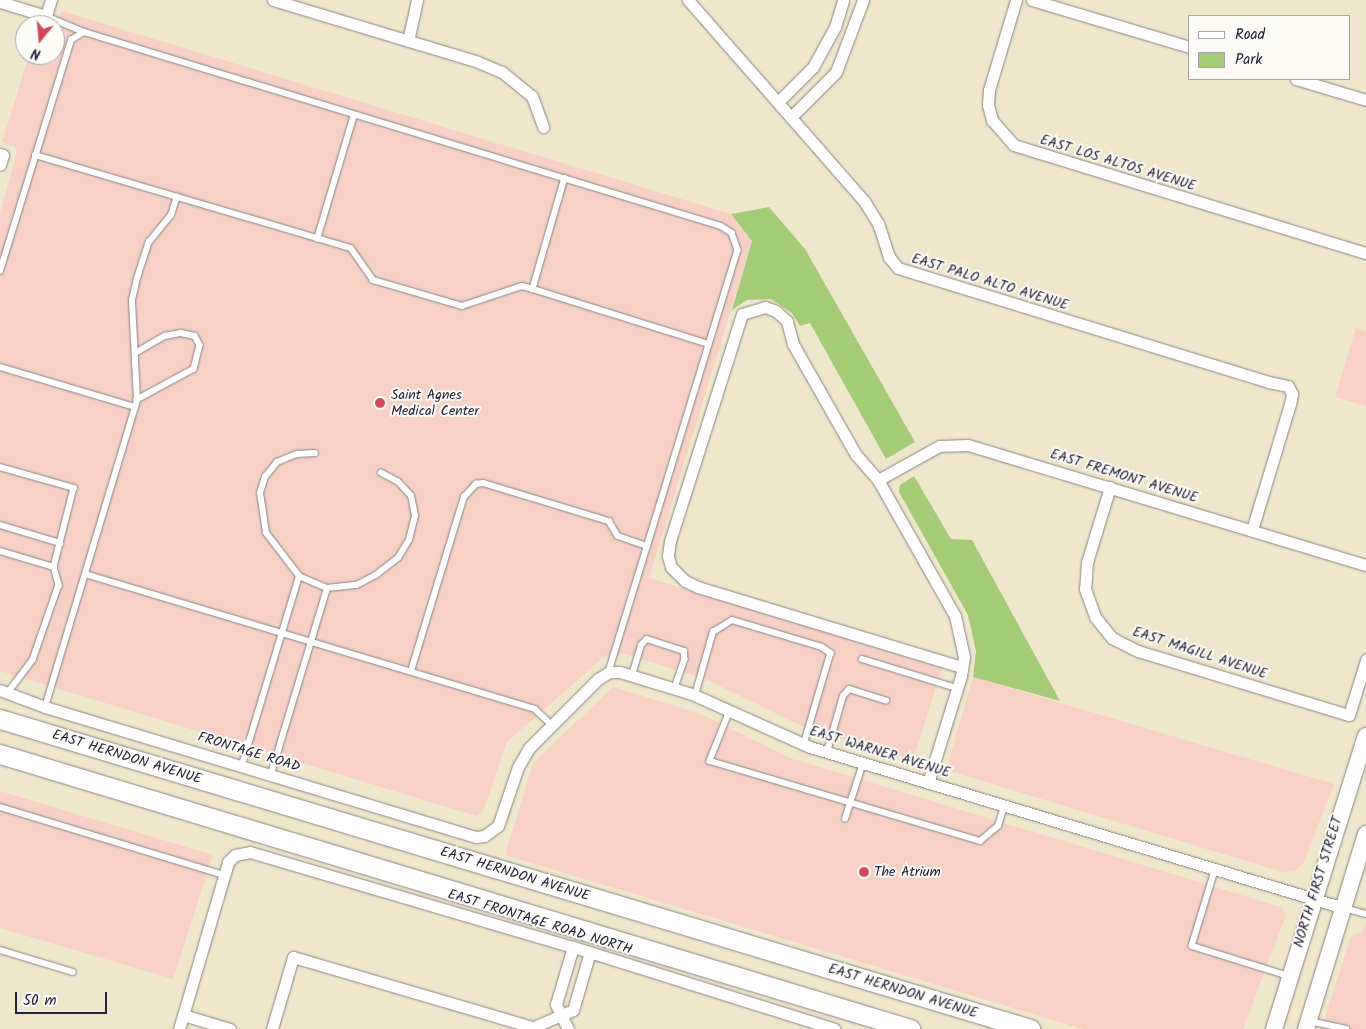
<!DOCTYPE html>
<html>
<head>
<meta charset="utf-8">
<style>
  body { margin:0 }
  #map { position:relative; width:1366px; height:1029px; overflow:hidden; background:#efe7cb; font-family:Kalam,sans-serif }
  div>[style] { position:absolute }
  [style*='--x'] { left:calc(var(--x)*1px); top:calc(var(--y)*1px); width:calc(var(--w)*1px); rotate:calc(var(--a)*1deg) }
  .built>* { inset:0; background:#f7d1c6 }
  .green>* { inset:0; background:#a4cb76 }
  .roads { filter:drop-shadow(0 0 1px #888483) drop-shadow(0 0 1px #888483) }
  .lane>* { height:5.5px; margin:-2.75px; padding:0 2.75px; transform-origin:2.75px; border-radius:2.75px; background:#fff }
  .street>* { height:11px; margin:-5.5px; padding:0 5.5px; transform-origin:5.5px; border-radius:5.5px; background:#fff }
  .secondary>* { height:16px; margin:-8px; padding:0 8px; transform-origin:8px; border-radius:8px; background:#fff }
  .primary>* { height:19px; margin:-9.5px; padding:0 9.5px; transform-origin:9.5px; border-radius:9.5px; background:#fff }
  .dots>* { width:14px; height:14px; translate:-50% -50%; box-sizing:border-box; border:2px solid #fdfcf7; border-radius:50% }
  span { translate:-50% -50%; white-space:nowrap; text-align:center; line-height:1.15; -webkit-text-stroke:4px #fdfcf7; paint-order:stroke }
  .street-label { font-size:14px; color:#22223b }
  .poi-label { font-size:14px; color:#22223b }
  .left { translate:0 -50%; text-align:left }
  .legend { position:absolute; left:1188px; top:15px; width:162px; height:65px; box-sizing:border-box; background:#fdfcf7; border:1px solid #a5a5ac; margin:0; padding:6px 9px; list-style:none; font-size:15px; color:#22223b }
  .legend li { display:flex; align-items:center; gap:10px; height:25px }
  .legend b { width:25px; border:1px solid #a5a5ac }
  .north { position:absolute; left:15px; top:15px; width:50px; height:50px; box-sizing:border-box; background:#fdfcf7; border:1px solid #a5a5ac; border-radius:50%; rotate:197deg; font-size:14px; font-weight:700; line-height:20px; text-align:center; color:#22223b }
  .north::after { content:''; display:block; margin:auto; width:18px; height:22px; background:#d1495b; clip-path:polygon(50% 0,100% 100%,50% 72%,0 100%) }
  .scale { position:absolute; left:15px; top:992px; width:92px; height:22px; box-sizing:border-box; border:2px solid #22223b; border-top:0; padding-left:6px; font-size:15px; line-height:18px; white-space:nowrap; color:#22223b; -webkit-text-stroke:4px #fdfcf7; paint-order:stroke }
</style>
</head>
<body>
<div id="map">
  <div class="built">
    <i style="clip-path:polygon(62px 11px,731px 214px,752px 241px,649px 578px,942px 668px,914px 757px,911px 759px,804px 727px,705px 679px,625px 654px,604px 657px,507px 742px,483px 812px,476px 816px,0 671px,0 213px,17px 152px,15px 147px,2px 142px,29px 55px,55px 55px,55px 25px)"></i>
    <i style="clip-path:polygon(1356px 328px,1366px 331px,1366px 406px,1335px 397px)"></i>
    <i style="clip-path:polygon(973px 677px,1334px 784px,1303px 864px,1294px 871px,1283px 872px,949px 771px,947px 767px)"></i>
    <i style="clip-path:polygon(613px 687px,701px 714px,790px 758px,1281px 907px,1286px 915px,1243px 1029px,1083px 1029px,505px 855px,533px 763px)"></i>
    <i style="clip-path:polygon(0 791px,213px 855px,173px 979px,0 928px)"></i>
    <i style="clip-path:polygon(1366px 921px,1366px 1029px,1321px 1029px,1351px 937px,1363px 931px)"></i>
  </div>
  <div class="green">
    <i style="clip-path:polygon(769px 207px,805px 249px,915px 442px,886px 459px,810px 323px,800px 326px,792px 313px,771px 299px,747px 300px,732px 310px,752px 241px,731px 214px)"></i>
    <i style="clip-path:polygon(914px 476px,951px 539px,972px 540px,1060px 701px,973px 677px,976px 651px,968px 615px,899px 492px,900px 485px)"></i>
  </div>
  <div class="roads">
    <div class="lane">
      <i style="--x:46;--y:16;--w:41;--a:22.8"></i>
      <i style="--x:84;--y:32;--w:666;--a:16.94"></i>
      <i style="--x:721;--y:226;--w:13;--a:32"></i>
      <i style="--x:732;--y:233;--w:18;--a:71"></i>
      <i style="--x:738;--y:250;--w:441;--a:107"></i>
      <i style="--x:35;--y:155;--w:329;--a:16.4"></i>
      <i style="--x:351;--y:248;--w:39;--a:55"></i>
      <i style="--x:373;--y:280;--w:93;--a:16.3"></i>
      <i style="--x:462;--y:306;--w:63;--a:-18.4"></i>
      <i style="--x:522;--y:286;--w:11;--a:15"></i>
      <i style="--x:565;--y:178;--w:116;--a:106.1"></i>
      <i style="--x:533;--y:289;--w:184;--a:17.4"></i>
      <i style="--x:317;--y:239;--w:129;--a:-73.4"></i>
      <i style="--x:0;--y:271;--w:242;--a:-72.9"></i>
      <i style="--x:71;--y:40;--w:15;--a:-32"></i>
      <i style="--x:137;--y:352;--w:32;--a:-30"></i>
      <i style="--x:165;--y:336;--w:16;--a:-11"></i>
      <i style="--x:181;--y:333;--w:14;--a:12"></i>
      <i style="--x:195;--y:336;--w:10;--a:61"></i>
      <i style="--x:200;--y:345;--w:25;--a:104"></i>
      <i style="--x:194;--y:369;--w:65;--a:151.5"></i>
      <i style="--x:0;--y:367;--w:141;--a:16.5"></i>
      <i style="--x:0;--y:467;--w:77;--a:15.8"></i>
      <i style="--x:74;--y:488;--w:81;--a:104.2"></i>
      <i style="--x:54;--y:567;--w:19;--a:74"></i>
      <i style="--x:59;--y:585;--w:79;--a:109.1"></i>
      <i style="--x:33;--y:660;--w:41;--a:127.1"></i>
      <i style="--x:0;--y:525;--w:63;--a:16.7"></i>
      <i style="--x:0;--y:551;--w:56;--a:16.5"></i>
      <i style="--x:85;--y:574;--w:470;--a:16.7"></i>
      <i style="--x:535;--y:709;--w:23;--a:43"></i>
      <i style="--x:299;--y:576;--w:30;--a:23"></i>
      <i style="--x:862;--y:659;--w:99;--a:17"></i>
      <i style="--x:411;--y:671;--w:182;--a:-73.1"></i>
      <i style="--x:464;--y:497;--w:18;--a:-47"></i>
      <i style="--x:476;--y:484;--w:7;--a:-8"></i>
      <i style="--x:483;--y:483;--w:132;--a:16.8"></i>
      <i style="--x:609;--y:521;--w:17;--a:59"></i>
      <i style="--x:618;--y:536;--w:31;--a:19"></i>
      <i style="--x:632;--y:675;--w:31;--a:-73"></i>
      <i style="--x:641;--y:645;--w:8;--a:-45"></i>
      <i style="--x:647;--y:639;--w:39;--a:18"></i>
      <i style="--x:684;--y:651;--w:8;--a:83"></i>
      <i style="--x:685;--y:659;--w:31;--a:109"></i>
      <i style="--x:695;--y:695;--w:66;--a:-74.1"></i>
      <i style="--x:713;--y:632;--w:22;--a:-32"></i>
      <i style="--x:732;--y:620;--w:94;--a:16.7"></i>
      <i style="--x:822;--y:647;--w:11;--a:34"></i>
      <i style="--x:831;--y:653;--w:96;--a:106.4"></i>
      <i style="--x:45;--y:707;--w:320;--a:-73.3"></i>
      <i style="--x:137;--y:400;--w:100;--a:-92.9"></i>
      <i style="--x:132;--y:300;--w:23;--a:-77"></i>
      <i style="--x:137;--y:278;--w:38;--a:-72"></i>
      <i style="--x:149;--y:242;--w:35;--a:-51"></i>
      <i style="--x:171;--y:215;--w:19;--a:-72"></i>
      <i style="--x:730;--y:711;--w:54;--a:111.8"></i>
      <i style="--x:710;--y:761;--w:282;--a:16.5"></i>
      <i style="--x:980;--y:841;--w:23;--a:-40"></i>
      <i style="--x:998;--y:826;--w:21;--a:-73"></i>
      <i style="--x:827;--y:752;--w:58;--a:-74.1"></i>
      <i style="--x:843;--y:696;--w:9;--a:-49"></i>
      <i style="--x:849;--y:689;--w:39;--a:17"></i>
      <i style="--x:242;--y:765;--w:197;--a:-73.2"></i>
      <i style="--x:299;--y:576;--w:54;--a:-127.5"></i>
      <i style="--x:266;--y:533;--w:40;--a:-98.5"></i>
      <i style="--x:260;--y:493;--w:17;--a:-73"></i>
      <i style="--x:265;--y:477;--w:19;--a:-51"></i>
      <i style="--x:277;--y:462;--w:22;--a:-22"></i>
      <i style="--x:297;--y:454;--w:18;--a:-3"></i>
      <i style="--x:271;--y:774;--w:194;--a:-73.2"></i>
      <i style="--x:327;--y:588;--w:30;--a:-6"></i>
      <i style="--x:357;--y:585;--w:21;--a:-28"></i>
      <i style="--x:376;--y:575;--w:28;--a:-38"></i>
      <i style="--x:398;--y:558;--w:21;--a:-59"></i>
      <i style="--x:409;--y:540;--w:25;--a:-76"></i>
      <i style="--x:415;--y:516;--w:20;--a:-101"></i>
      <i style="--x:411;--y:496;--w:19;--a:-133"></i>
      <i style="--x:398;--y:482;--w:19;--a:-152"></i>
      <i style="--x:0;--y:807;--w:234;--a:16.9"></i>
      <i style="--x:845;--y:819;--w:59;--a:-72.2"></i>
      <i style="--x:1215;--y:871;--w:78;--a:107"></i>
      <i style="--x:1192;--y:946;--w:102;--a:17.2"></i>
      <i style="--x:1344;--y:908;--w:23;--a:15"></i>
      <i style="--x:0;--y:950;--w:76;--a:16.8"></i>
      <i style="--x:1309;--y:1021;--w:38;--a:12"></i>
    </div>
    <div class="street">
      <i style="--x:273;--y:0;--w:214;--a:16.8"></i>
      <i style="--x:478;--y:62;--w:26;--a:23"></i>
      <i style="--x:502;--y:72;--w:38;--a:39"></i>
      <i style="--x:532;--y:96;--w:33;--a:70"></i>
      <i style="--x:688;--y:0;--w:267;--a:48.8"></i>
      <i style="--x:864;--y:201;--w:26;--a:58"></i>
      <i style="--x:878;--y:223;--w:36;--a:72"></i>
      <i style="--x:889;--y:257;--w:14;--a:51"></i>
      <i style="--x:898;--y:268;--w:387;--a:17.1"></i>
      <i style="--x:1268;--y:382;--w:20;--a:11"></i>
      <i style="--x:1288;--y:386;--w:9;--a:63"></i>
      <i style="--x:1292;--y:394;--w:10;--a:101"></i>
      <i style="--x:1290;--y:404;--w:132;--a:106.8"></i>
      <i style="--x:1016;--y:0;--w:94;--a:106.7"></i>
      <i style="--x:989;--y:90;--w:15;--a:94"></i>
      <i style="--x:988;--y:105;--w:16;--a:75"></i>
      <i style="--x:992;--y:120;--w:33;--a:49"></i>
      <i style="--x:1014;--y:145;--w:368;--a:17.1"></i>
      <i style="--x:1032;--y:0;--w:165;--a:16.6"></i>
      <i style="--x:0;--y:2;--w:48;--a:16.9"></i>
      <i style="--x:46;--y:16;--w:17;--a:-73"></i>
      <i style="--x:408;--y:41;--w:42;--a:-77.6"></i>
      <i style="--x:1296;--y:79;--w:73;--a:16.7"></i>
      <i style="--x:778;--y:102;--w:49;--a:-45"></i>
      <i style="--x:813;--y:67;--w:46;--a:-61.2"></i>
      <i style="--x:835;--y:27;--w:28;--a:-73"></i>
      <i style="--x:791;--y:117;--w:64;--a:-45"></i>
      <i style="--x:836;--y:72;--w:77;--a:-69.4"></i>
      <i style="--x:0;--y:154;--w:3;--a:18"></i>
      <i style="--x:3;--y:155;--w:10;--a:107"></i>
      <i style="--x:878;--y:480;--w:70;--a:-29.1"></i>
      <i style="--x:939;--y:446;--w:29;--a:-2"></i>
      <i style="--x:968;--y:445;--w:416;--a:16.8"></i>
      <i style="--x:1110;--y:487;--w:78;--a:107"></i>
      <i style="--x:1087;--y:562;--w:27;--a:94"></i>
      <i style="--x:1085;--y:589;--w:30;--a:70"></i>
      <i style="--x:1095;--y:617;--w:27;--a:51"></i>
      <i style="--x:1112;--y:638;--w:29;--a:27"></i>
      <i style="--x:1138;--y:651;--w:220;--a:16.9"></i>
      <i style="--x:1349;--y:715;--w:58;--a:-72.8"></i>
      <i style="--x:0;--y:690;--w:48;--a:20.7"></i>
      <i style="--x:45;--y:707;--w:450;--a:16.8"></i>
      <i style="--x:476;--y:837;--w:8;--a:-7"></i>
      <i style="--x:484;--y:836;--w:17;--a:-36"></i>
      <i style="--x:498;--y:826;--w:62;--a:-71.3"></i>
      <i style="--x:518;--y:767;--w:22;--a:-60"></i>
      <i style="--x:529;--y:748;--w:98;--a:-45"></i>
      <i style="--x:598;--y:679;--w:13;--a:-32"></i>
      <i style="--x:609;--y:672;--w:11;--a:0"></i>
      <i style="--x:620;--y:672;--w:75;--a:17"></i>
      <i style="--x:692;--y:694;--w:129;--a:24.2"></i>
      <i style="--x:810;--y:747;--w:558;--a:16.78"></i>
      <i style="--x:928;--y:783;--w:112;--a:-72.9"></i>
      <i style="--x:961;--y:676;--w:19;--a:-81"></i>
      <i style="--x:964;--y:657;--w:42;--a:-102.4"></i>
      <i style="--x:955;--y:616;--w:156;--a:-119.5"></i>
      <i style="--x:878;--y:480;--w:33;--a:-131"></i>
      <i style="--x:856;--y:455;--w:128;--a:-119.6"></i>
      <i style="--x:793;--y:344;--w:24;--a:-105"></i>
      <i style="--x:787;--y:321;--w:15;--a:-138"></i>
      <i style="--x:776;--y:311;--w:12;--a:-160"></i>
      <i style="--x:765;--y:307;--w:24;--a:163"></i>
      <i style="--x:742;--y:314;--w:238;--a:107.6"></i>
      <i style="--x:670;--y:541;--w:15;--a:98"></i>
      <i style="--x:668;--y:556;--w:11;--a:75"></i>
      <i style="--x:671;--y:567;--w:20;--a:45"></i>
      <i style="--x:685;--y:581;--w:14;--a:25"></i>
      <i style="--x:698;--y:587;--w:276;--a:16.9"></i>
      <i style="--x:183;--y:1015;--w:49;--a:16.6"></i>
      <i style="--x:179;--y:1029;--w:174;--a:-73.6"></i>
      <i style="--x:228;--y:862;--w:10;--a:-45"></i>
      <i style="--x:235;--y:855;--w:15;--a:-11"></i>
      <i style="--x:250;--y:852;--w:337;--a:16.4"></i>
      <i style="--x:573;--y:947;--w:274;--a:17.4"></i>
      <i style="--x:272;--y:1029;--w:75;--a:-73.7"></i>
      <i style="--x:293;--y:957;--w:250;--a:16.3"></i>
      <i style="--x:529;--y:1029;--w:48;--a:-23.4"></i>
      <i style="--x:573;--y:1010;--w:60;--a:-73.7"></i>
      <i style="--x:568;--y:1029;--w:28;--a:-116"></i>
      <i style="--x:556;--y:1004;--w:59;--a:-73.4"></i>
    </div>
    <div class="secondary">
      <i style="--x:1274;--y:1029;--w:307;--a:-72.6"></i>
      <i style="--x:1306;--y:1029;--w:204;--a:-72.9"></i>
    </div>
    <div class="primary">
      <i style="--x:0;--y:719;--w:1076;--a:16.75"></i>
      <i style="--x:0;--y:754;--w:951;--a:16.81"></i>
    </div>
  </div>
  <div class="dots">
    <i style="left:380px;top:403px;background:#d1495b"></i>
    <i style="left:864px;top:872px;background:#d1495b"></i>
  </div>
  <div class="street-label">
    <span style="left:1118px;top:163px;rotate:17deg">EAST LOS ALTOS AVENUE</span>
    <span style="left:990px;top:282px;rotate:17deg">EAST PALO ALTO AVENUE</span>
    <span style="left:1124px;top:476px;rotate:17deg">EAST FREMONT AVENUE</span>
    <span style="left:1200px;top:653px;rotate:18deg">EAST MAGILL AVENUE</span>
    <span style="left:249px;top:752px;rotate:17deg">FRONTAGE ROAD</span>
    <span style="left:880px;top:752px;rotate:17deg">EAST WARNER AVENUE</span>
    <span style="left:127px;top:757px;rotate:17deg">EAST HERNDON AVENUE</span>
    <span style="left:515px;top:874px;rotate:17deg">EAST HERNDON AVENUE</span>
    <span style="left:1318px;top:882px;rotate:-73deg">NORTH FIRST STREET</span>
    <span style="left:540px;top:922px;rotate:17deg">EAST FRONTAGE ROAD NORTH</span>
    <span style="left:903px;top:991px;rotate:17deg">EAST HERNDON AVENUE</span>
  </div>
  <div class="poi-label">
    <span class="left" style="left:391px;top:403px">Saint Agnes<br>Medical Center</span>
    <span class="left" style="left:874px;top:872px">The Atrium</span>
  </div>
  <ul class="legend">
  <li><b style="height:6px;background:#fff"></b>Road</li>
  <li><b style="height:14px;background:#a4cb76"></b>Park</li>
  </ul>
  <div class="north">N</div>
  <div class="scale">50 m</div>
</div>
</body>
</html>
